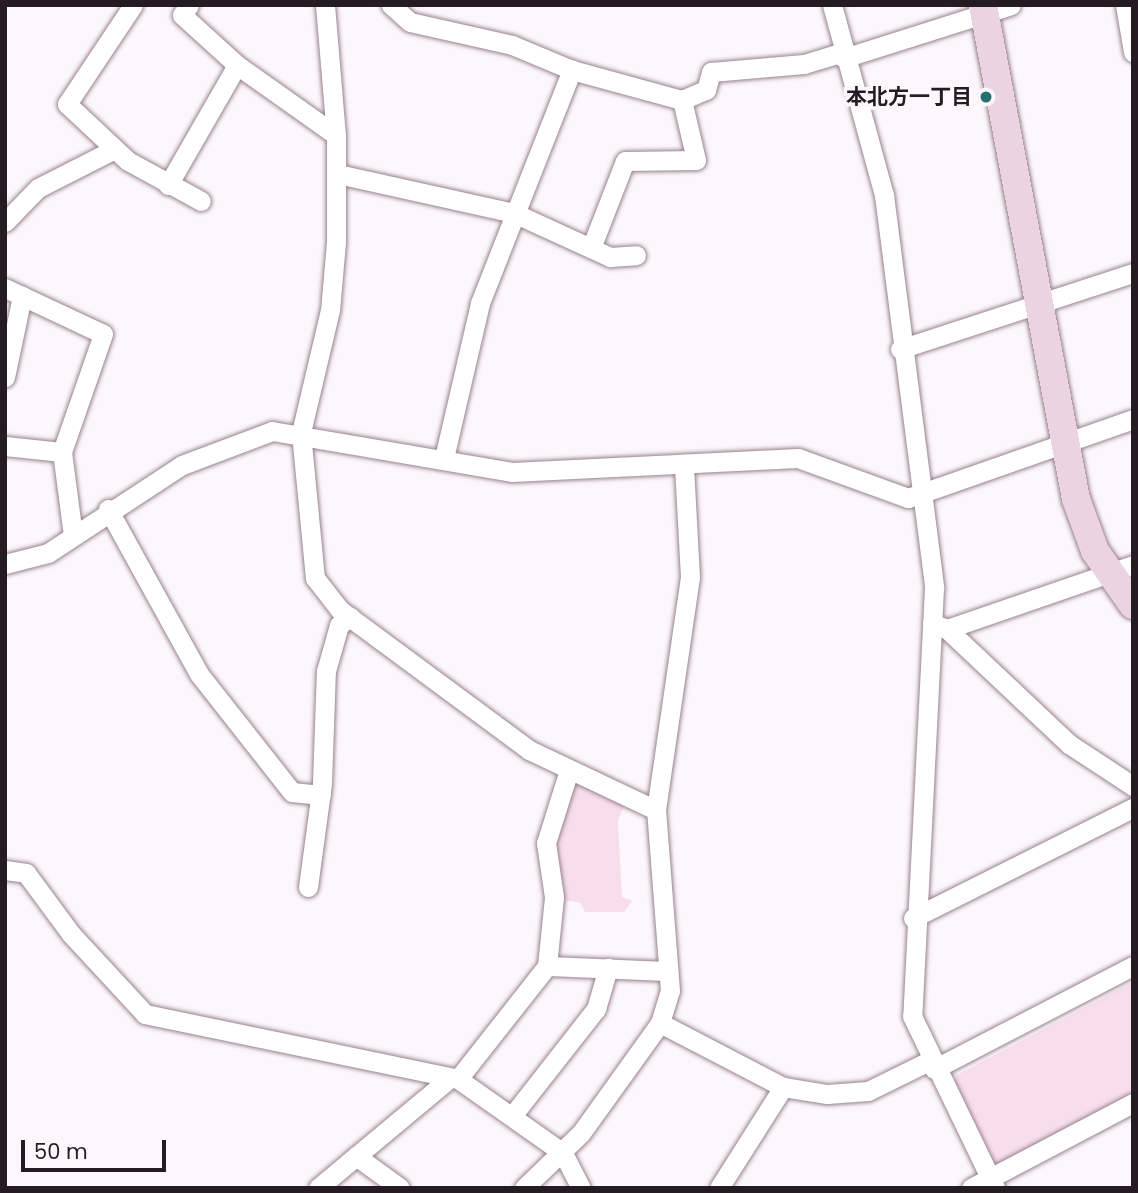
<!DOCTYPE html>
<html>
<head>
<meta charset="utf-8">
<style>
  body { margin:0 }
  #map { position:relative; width:1138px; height:1193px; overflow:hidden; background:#fcf7fa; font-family:Poppins,"Noto Sans JP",sans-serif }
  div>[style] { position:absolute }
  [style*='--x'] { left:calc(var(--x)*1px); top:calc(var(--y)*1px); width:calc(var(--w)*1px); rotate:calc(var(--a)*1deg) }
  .green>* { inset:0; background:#f8deed }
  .roads { filter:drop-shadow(0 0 2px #98828e) drop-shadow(0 0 2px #98828e) }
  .street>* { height:19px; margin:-9.5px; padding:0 9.5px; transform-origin:9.5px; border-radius:9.5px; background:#fff }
  .secondary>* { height:28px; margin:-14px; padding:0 14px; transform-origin:14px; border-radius:14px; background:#ecd3e2 }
  .dots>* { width:19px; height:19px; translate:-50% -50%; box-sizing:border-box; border:4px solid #fcf7fa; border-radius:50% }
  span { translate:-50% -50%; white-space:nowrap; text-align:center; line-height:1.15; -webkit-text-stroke:7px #fcf7fa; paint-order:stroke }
  .poi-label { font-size:21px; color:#241c21; font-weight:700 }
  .right { translate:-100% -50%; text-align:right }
  .frame { position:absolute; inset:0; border:7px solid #241c21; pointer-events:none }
  .scale { position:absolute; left:21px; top:1140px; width:145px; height:32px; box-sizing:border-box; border:4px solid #241c21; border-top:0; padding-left:9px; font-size:21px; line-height:24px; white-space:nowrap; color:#241c21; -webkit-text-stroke:5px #fcf7fa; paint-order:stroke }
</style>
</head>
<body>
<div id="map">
  <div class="green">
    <i style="clip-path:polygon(571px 777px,626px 800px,618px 821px,622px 897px,632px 901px,624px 912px,585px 912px,581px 903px,558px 899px,550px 842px)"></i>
    <i style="clip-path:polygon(1133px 982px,1133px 1095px,998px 1164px,988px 1161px,951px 1087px,957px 1075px)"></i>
  </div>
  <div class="roads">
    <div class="street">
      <i style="--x:133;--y:5;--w:119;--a:123.7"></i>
      <i style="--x:67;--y:104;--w:83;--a:43.1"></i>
      <i style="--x:128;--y:161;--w:83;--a:28.7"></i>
      <i style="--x:189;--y:5;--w:12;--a:125"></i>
      <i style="--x:182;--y:15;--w:74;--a:42.3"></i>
      <i style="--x:237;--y:65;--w:121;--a:35.3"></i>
      <i style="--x:325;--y:5;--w:130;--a:85.2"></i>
      <i style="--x:336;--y:135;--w:107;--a:90"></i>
      <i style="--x:336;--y:242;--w:68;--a:95"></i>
      <i style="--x:330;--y:310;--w:126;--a:103.3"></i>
      <i style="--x:301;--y:433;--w:146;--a:84.5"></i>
      <i style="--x:315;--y:578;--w:41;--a:52"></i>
      <i style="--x:340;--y:610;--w:235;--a:36.5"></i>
      <i style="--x:529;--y:750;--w:140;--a:25.3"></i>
      <i style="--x:391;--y:5;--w:25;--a:42"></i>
      <i style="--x:410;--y:22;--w:105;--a:12.7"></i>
      <i style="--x:512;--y:45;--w:65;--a:22.6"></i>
      <i style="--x:572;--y:70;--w:114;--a:15.3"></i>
      <i style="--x:682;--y:100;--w:26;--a:-23"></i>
      <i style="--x:706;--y:90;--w:19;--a:-74"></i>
      <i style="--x:711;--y:72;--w:93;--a:-4.9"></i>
      <i style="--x:804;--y:64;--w:39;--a:-17"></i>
      <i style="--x:832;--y:5;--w:197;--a:74.7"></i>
      <i style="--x:884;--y:195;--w:396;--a:82.7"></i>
      <i style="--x:934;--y:588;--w:429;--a:92.9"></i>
      <i style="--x:912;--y:1016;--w:191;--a:64.2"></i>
      <i style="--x:1125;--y:5;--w:48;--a:80.3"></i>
      <i style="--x:844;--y:58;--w:175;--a:-17.6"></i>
      <i style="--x:338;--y:174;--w:180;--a:12.5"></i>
      <i style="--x:514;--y:213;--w:106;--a:24.6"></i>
      <i style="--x:610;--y:257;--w:26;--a:-4"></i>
      <i style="--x:168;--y:185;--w:138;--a:-60.1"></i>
      <i style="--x:5;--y:222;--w:47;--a:-45.9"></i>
      <i style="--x:38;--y:188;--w:86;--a:-26.9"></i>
      <i style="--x:591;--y:248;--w:93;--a:-68.7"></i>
      <i style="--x:625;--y:161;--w:71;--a:-0.8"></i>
      <i style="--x:696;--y:160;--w:62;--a:-103.1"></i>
      <i style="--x:5;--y:288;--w:108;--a:25.1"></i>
      <i style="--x:103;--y:334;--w:125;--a:109.2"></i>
      <i style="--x:62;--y:452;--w:84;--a:82.5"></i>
      <i style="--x:900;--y:349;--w:245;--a:-18.1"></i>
      <i style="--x:5;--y:377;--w:83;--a:-78.1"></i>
      <i style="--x:5;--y:446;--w:57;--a:6"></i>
      <i style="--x:444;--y:458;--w:159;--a:-76.9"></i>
      <i style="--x:480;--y:303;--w:251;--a:-68.5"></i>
      <i style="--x:108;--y:509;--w:188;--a:61.1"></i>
      <i style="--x:199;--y:674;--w:150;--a:51.8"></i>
      <i style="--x:292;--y:792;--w:29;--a:6"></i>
      <i style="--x:5;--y:564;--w:44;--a:-14.3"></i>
      <i style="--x:48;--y:553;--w:160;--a:-33.3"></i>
      <i style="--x:182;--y:465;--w:96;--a:-20.7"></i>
      <i style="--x:272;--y:431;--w:243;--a:9.7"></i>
      <i style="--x:512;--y:472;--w:286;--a:-2.8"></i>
      <i style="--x:798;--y:458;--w:117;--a:20"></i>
      <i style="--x:908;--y:498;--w:238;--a:-19.3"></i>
      <i style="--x:932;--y:623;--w:16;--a:22"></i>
      <i style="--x:947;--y:629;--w:168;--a:43.3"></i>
      <i style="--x:1069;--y:744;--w:77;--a:33.3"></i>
      <i style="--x:947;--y:629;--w:197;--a:-19"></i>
      <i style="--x:5;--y:870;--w:21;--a:8"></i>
      <i style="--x:26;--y:873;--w:76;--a:53.6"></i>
      <i style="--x:71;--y:934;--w:109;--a:47.2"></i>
      <i style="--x:145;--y:1014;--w:320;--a:11.7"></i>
      <i style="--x:458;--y:1079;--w:128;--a:35.2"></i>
      <i style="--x:563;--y:1153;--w:39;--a:63"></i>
      <i style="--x:308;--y:887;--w:105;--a:-82.3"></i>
      <i style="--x:322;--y:783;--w:112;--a:-88"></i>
      <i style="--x:326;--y:671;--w:48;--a:-74.2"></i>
      <i style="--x:339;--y:625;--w:14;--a:-36"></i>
      <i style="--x:913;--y:918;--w:246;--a:-26.6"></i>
      <i style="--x:547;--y:966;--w:121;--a:2.4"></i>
      <i style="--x:660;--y:1023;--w:139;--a:27.5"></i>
      <i style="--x:783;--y:1087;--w:45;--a:9"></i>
      <i style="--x:827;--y:1094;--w:41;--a:-4.2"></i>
      <i style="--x:868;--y:1091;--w:68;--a:-26.2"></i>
      <i style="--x:934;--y:1069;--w:224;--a:-27.4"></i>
      <i style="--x:458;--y:1079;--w:144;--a:-51.8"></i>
      <i style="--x:547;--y:966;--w:69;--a:-84.2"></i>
      <i style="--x:554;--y:897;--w:55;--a:-98.4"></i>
      <i style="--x:546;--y:843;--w:77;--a:-72.5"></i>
      <i style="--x:512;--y:1116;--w:136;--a:-51.9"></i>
      <i style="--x:596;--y:1009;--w:43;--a:-73.7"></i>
      <i style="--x:356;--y:1156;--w:54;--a:36"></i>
      <i style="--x:318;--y:1188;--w:172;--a:-39.8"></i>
      <i style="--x:524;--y:1188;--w:79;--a:-44"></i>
      <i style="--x:581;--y:1133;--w:135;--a:-54.3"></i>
      <i style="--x:660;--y:1023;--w:34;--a:-73"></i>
      <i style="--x:670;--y:991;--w:182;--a:-94.4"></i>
      <i style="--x:656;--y:810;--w:235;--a:-81.7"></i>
      <i style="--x:690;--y:577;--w:110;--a:-93.1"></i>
      <i style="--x:719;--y:1188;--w:120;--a:-57.6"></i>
      <i style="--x:971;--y:1188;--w:183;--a:-27.7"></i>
    </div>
    <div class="secondary">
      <i style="--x:983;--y:5;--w:503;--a:79.34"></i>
      <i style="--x:1076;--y:499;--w:55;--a:69.9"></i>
      <i style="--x:1095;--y:551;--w:66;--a:54.9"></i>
    </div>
  </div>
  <div class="dots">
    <i style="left:986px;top:97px;background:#25706e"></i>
  </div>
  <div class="poi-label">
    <span class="right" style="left:972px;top:97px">本北方一丁目</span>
  </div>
  <div class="frame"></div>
  <div class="scale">50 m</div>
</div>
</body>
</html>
